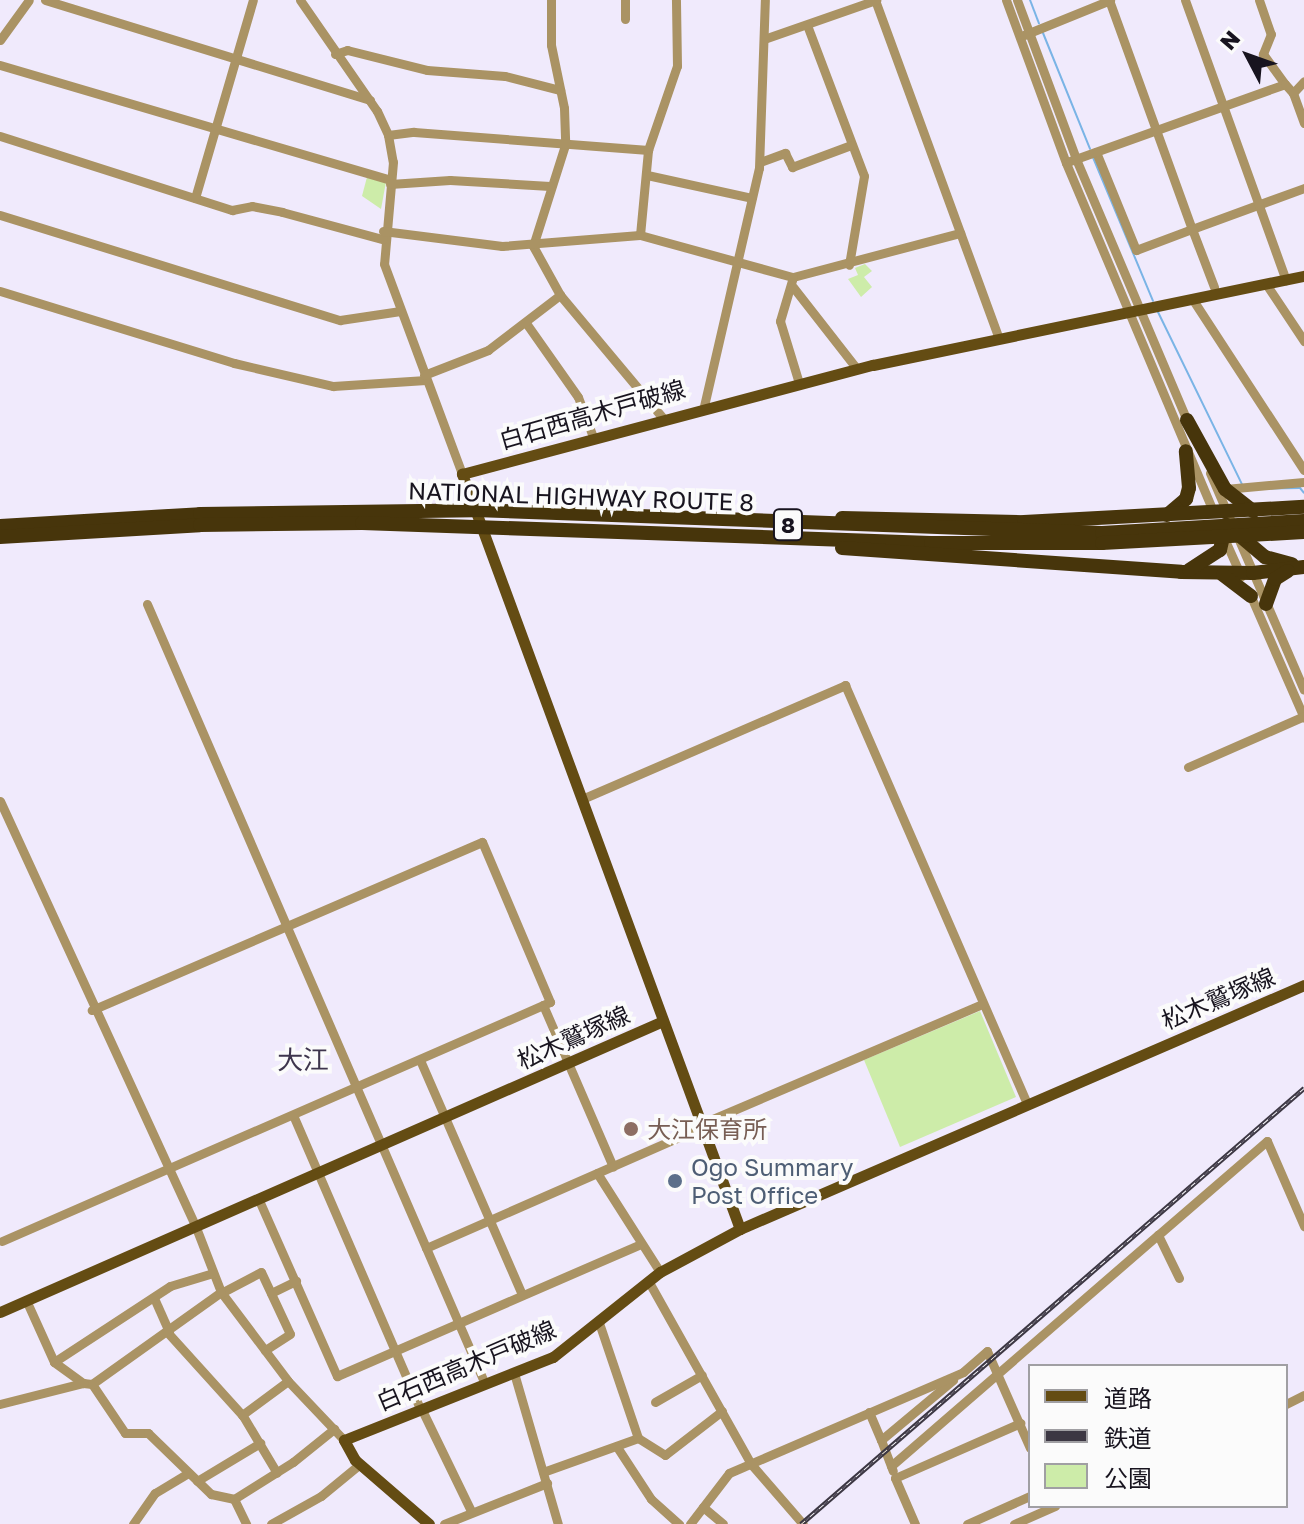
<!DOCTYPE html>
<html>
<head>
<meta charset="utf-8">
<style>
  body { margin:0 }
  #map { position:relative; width:1304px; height:1524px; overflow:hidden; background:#f0eafc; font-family:"Golos Text","Noto Sans JP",sans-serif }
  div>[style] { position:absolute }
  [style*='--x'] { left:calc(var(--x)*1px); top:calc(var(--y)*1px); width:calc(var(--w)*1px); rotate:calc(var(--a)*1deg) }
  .green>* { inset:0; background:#cdeca9 }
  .stream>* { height:2px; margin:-1px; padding:0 1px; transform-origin:1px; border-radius:1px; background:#7ab4e6 }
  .minor>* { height:9px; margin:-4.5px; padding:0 4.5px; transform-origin:4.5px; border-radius:4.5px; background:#aa9364 }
  .major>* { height:11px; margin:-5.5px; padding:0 5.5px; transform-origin:5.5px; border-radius:5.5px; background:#644c13 }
  .highway>* { height:14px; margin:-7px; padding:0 7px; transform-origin:7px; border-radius:7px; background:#47350b }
  .rail>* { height:5px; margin-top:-2.5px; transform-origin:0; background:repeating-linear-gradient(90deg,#fbfbfb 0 6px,#3c3743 0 12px); box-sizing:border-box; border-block:2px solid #3c3743 }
  .highway-bridge>* { height:14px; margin:-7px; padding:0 7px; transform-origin:7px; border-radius:7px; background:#47350b }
  .dots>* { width:22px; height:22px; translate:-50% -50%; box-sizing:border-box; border:4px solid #fbfbfb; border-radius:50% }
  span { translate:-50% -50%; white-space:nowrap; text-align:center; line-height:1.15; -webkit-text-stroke:8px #fbfbfb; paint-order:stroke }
  .shield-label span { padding:2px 6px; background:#fbfbfb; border:2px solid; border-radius:6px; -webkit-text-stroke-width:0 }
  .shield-label { font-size:22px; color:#18141f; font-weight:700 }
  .street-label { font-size:24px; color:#18141f }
  .education-label { font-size:24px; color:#785e54 }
  .left { translate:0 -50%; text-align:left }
  .service-label { font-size:24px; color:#4e5e75 }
  .neighbourhood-label { font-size:26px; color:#3e354d }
  .legend { position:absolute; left:1028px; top:1364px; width:260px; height:144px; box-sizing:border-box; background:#fbfbfb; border:2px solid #a09fa3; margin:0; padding:10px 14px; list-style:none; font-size:24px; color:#18141f }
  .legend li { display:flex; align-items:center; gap:16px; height:40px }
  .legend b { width:40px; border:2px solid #a09fa3 }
  .north { position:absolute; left:1208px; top:16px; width:80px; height:80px; -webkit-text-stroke:6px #fbfbfb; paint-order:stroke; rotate:311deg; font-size:22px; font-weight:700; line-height:32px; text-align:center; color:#18141f }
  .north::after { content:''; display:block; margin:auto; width:28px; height:36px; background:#18141f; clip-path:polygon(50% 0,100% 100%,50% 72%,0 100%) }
</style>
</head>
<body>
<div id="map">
  <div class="green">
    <i style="clip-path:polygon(367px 177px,386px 182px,381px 209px,362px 196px)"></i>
    <i style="clip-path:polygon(865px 264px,872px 271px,864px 277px,872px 287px,861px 297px,848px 279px,858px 275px,855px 268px)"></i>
    <i style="clip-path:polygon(980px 1011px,1016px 1097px,900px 1147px,864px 1060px)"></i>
  </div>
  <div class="stream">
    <i style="--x:1030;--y:0;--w:25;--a:69"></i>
    <i style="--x:1043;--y:33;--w:125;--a:67.9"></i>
    <i style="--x:1092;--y:155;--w:158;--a:67.3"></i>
    <i style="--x:1157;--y:310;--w:194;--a:64"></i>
    <i style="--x:1246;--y:489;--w:54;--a:-1.1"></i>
    <i style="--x:1300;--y:488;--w:6;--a:51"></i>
  </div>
  <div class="minor">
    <i style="--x:45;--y:0;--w:340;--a:17.1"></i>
    <i style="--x:300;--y:0;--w:135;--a:55.3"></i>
    <i style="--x:377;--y:111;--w:26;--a:65"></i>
    <i style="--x:388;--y:135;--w:27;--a:80"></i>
    <i style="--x:393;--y:162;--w:102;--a:95"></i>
    <i style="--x:384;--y:264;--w:224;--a:69.6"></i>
    <i style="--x:551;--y:0;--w:45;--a:90"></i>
    <i style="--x:551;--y:45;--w:64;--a:78.3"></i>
    <i style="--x:564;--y:108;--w:37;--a:88"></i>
    <i style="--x:565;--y:145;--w:106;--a:107.6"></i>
    <i style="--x:533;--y:246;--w:56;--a:61.1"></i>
    <i style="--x:560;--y:295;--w:160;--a:50.1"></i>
    <i style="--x:875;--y:0;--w:361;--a:69.9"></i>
    <i style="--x:1006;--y:0;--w:174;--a:69.8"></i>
    <i style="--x:1066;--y:163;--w:380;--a:67.1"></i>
    <i style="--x:1017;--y:0;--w:170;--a:69.6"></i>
    <i style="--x:1076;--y:159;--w:287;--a:67"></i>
    <i style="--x:1109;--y:0;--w:244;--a:70.1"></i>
    <i style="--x:1192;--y:229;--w:119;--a:-20.1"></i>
    <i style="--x:1185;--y:0;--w:298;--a:70.2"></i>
    <i style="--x:1259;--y:0;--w:36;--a:71"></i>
    <i style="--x:1271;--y:34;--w:22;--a:112"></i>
    <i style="--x:1263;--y:54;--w:37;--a:54"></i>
    <i style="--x:625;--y:19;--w:19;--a:-90"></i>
    <i style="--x:807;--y:25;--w:161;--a:69.3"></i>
    <i style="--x:864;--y:176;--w:90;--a:99.6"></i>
    <i style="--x:1024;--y:35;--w:93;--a:-22.1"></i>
    <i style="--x:764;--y:39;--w:119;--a:-19.2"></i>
    <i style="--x:0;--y:40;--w:49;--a:-54.1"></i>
    <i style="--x:335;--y:54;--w:13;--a:-18"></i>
    <i style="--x:347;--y:50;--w:82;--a:14"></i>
    <i style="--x:427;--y:70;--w:78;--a:4.4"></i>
    <i style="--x:505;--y:76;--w:57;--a:14.3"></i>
    <i style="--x:0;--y:65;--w:407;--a:16.4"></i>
    <i style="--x:1293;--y:93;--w:32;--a:70"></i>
    <i style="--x:388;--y:135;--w:26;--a:-7"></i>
    <i style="--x:414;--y:132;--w:235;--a:4.4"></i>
    <i style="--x:0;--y:136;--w:244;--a:17.7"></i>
    <i style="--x:232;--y:210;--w:20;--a:-11"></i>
    <i style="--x:252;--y:206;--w:31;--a:11"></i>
    <i style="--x:282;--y:212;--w:104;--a:15.1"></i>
    <i style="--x:1096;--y:152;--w:106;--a:67.8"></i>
    <i style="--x:1136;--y:250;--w:60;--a:-20.6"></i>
    <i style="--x:1192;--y:229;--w:62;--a:69.2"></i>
    <i style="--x:1070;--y:161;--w:228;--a:-19.7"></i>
    <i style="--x:1285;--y:84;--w:12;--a:48"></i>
    <i style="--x:1293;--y:93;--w:16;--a:-47"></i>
    <i style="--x:760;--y:162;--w:27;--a:-20"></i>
    <i style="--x:785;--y:153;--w:16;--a:63"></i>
    <i style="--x:792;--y:167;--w:63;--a:-20.4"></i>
    <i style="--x:647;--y:175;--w:107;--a:12.4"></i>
    <i style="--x:390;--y:184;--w:60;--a:-3.8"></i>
    <i style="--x:450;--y:180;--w:100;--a:3.4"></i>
    <i style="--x:195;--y:198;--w:206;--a:-73.7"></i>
    <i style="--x:0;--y:215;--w:356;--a:17.2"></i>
    <i style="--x:340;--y:320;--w:61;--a:-8.5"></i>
    <i style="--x:383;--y:231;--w:120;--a:7.2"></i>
    <i style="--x:502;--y:246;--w:138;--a:-4.6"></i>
    <i style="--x:640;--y:235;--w:159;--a:15.4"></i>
    <i style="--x:793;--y:277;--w:173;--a:-14.8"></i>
    <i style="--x:640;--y:235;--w:85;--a:-84.6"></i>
    <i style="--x:648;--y:150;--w:89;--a:-71"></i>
    <i style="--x:677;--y:66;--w:66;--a:-90.9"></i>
    <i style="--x:793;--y:277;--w:46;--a:106.5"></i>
    <i style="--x:780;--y:321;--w:65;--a:73"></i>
    <i style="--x:1266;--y:284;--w:69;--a:56.3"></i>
    <i style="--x:793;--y:287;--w:104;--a:52"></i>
    <i style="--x:0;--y:291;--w:245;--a:17.1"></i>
    <i style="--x:234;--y:363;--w:102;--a:13.1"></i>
    <i style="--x:333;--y:386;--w:93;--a:-3.7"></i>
    <i style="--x:1193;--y:300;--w:203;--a:56.9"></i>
    <i style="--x:526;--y:323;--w:90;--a:54.9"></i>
    <i style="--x:578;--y:397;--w:43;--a:69.4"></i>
    <i style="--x:424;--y:375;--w:69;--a:-21.3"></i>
    <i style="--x:488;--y:350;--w:91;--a:-37.4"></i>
    <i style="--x:704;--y:406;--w:244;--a:-77"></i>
    <i style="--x:759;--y:168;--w:168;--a:-88"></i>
    <i style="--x:1210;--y:473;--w:236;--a:66.6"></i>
    <i style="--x:1225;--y:489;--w:79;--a:-5.1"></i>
    <i style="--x:1224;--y:538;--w:42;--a:65.9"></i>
    <i style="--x:1249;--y:592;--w:137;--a:66.4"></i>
    <i style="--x:147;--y:604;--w:850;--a:66.57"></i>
    <i style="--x:1188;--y:767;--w:127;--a:-23.7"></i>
    <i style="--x:582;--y:799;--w:287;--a:-23.4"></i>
    <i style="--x:845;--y:685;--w:457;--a:66.5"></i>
    <i style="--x:0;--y:801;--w:467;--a:65.3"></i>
    <i style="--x:195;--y:1225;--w:72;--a:68.8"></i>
    <i style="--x:221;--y:1292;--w:111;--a:53"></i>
    <i style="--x:288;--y:1381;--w:81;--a:46.5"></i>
    <i style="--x:543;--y:1005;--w:176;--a:66.6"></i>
    <i style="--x:420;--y:1060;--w:256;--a:66.5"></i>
    <i style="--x:293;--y:1115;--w:320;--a:66.6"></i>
    <i style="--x:701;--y:1124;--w:306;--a:-23.1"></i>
    <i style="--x:597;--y:1173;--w:117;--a:57.5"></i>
    <i style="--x:258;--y:1198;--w:195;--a:66.1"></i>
    <i style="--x:337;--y:1376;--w:331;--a:-23.5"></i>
    <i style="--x:2;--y:1241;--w:598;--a:-23.56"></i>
    <i style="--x:550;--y:1002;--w:174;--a:-113"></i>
    <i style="--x:482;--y:842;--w:425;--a:156.7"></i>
    <i style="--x:426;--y:1248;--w:301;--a:-23.7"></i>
    <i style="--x:1179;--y:1278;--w:48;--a:-116"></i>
    <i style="--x:1158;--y:1235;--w:144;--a:-40.8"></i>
    <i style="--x:1267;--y:1141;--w:93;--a:66.5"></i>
    <i style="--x:650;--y:1284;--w:206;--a:60.7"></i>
    <i style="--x:751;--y:1464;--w:79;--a:49.1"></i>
    <i style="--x:221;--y:1293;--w:45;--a:-27.7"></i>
    <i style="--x:261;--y:1272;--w:68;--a:64.9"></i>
    <i style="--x:290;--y:1334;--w:30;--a:147"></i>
    <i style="--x:271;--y:1293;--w:28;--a:-26"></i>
    <i style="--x:154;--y:1298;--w:37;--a:66"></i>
    <i style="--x:26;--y:1300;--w:68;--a:65.7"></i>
    <i style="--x:54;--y:1362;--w:36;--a:36"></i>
    <i style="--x:83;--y:1383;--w:9;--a:6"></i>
    <i style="--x:92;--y:1384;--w:59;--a:56"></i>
    <i style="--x:125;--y:1433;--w:23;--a:0"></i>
    <i style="--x:148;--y:1433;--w:88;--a:44.1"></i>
    <i style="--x:211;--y:1494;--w:24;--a:12"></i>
    <i style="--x:234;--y:1499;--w:70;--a:-32.1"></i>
    <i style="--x:293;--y:1462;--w:53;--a:-38.8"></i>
    <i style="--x:168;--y:1333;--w:112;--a:47.9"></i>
    <i style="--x:243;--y:1416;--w:66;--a:59.2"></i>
    <i style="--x:54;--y:1362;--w:139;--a:-33.2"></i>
    <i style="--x:170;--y:1286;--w:45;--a:-16.8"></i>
    <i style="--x:514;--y:1373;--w:157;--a:73.8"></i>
    <i style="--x:92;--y:1384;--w:158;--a:-35.5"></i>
    <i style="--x:655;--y:1402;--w:54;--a:-29.9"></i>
    <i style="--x:0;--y:1404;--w:86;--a:-14.2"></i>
    <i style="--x:1286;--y:1404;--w:20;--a:-27"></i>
    <i style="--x:421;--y:1408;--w:114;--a:64.1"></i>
    <i style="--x:869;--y:1412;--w:30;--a:67"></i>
    <i style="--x:881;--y:1440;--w:94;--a:-39.8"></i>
    <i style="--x:242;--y:1415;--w:57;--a:-36.5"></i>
    <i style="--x:638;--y:1438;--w:32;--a:32"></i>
    <i style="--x:665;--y:1455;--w:72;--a:-37.7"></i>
    <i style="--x:881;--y:1440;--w:33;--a:69"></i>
    <i style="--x:617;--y:1447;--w:62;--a:56.8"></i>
    <i style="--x:651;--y:1499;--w:38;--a:42"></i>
    <i style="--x:891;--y:1466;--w:353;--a:-40.9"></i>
    <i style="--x:543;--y:1472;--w:101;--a:-19.7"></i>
    <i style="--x:638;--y:1438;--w:121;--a:-108.7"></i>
    <i style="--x:197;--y:1481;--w:74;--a:-31.1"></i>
    <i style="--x:234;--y:1499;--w:28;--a:64"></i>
    <i style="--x:703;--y:1507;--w:26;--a:40"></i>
    <i style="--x:133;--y:1524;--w:38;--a:-55"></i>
    <i style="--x:155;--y:1493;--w:39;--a:-31"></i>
    <i style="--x:271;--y:1524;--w:57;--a:-29.2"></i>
    <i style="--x:321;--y:1496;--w:50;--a:-39.4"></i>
    <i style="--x:444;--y:1524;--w:111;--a:-21.7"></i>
    <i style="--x:690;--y:1524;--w:64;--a:-52.6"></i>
    <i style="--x:729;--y:1473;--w:255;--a:-23.3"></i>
    <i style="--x:963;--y:1372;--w:32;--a:-41"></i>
    <i style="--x:987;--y:1351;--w:106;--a:66.1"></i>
    <i style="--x:915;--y:1524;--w:50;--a:-113.5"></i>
    <i style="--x:895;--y:1478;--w:137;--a:-23.7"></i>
    <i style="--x:967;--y:1524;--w:69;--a:-24"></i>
    <i style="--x:1014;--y:1524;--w:45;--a:-23.7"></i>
  </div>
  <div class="major">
    <i style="--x:740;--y:1229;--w:805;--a:-110.21"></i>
    <i style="--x:462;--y:474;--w:425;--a:-14.9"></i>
    <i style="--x:873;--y:365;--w:440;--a:-11.7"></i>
    <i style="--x:0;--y:1312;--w:724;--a:-23.7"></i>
    <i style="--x:429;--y:1524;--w:98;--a:-139.1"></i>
    <i style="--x:355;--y:1460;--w:23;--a:-119"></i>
    <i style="--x:344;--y:1440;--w:225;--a:-21.7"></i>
    <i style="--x:553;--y:1357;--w:137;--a:-38.5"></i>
    <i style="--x:660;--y:1272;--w:91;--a:-28.3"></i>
    <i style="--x:740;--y:1229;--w:615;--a:-23.39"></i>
  </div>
  <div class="highway">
    <i style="--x:1187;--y:420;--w:79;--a:61.2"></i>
    <i style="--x:1225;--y:489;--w:36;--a:38"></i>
    <i style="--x:1167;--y:515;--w:25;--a:-40"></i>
    <i style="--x:1186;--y:499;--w:11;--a:-75"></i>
    <i style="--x:1189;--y:488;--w:37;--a:-95"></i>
    <i style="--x:842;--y:518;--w:182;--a:1.3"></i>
    <i style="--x:1024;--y:522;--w:280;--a:-3.1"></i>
    <i style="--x:0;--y:526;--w:200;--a:-3.4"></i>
    <i style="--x:200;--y:514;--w:275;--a:-0.8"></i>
    <i style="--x:475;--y:510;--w:627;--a:2.1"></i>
    <i style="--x:1233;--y:530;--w:42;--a:40.2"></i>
    <i style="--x:1265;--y:557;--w:28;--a:15"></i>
    <i style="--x:0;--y:537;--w:200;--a:-3.4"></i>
    <i style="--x:200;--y:525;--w:162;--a:-0.7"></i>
    <i style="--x:362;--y:523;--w:569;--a:2.01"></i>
    <i style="--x:931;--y:543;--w:171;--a:0"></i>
    <i style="--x:842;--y:548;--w:340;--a:4"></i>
    <i style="--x:1181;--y:572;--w:72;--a:0.8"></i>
    <i style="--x:1253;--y:573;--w:51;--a:-6.7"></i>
    <i style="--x:1189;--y:570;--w:37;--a:-33"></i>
    <i style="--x:1220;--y:550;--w:26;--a:-77"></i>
    <i style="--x:1223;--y:575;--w:35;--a:37"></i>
    <i style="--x:1266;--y:604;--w:27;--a:-70"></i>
    <i style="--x:1275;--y:579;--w:15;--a:-32"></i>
  </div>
  <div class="rail">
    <i style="--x:801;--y:1524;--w:666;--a:-40.92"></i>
  </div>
  <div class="highway-bridge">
    <i style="--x:1102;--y:533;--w:202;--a:-3.4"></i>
    <i style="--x:1102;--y:543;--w:202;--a:-3.1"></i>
  </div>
  <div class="dots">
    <i style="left:631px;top:1129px;background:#8d6e63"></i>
    <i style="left:675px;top:1181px;background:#5c6f8a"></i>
  </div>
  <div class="shield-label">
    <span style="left:788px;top:525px">8</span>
  </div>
  <div class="street-label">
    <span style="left:592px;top:414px;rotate:-16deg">白石西高木戸破線</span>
    <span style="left:581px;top:496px;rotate:2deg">NATIONAL HIGHWAY ROUTE 8</span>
    <span style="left:1218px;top:998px;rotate:-23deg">松木鷲塚線</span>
    <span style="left:573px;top:1037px;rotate:-24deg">松木鷲塚線</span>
    <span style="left:466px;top:1365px;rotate:-23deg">白石西高木戸破線</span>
  </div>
  <div class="education-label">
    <span class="left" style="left:647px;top:1129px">大江保育所</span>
  </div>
  <div class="service-label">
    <span class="left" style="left:691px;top:1181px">Ogo Summary<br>Post Office</span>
  </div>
  <div class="neighbourhood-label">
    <span style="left:303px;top:1060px">大江</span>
  </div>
  <ul class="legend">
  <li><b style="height:10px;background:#644c13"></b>道路</li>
  <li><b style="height:10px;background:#3c3743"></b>鉄道</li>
  <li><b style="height:22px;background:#cdeca9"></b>公園</li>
  </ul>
  <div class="north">N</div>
</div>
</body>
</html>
